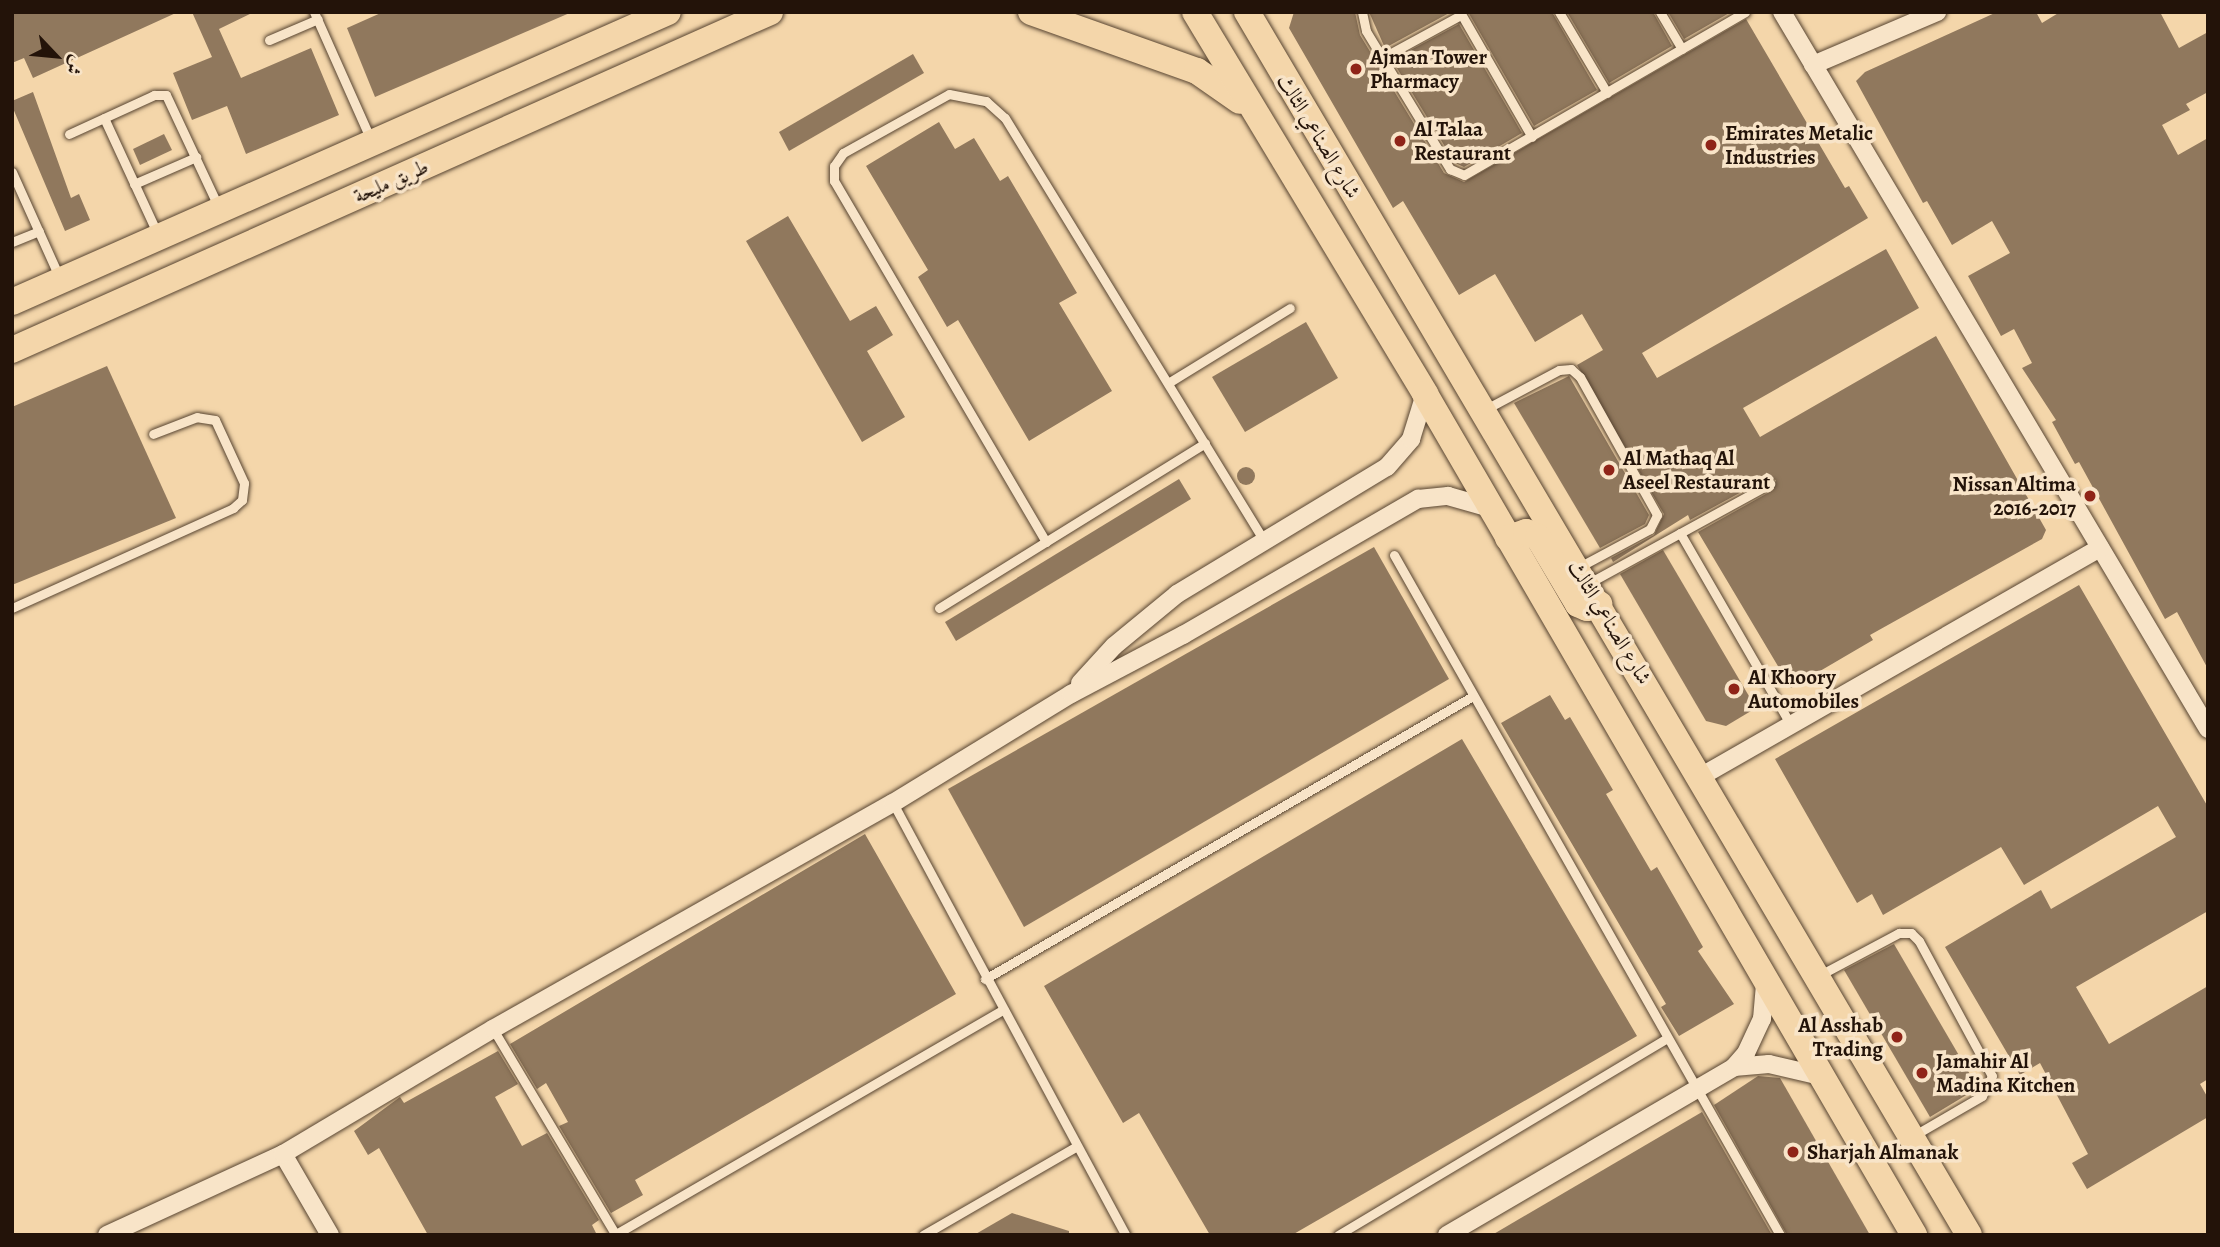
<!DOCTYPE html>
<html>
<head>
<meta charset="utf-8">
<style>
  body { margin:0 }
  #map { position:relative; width:2220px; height:1247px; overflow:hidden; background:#f4d6aa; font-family:Alegreya,Amiri,serif }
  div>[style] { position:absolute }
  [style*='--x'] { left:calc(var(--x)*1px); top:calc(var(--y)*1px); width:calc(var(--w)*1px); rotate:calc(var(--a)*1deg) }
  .building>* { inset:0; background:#90785d }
  .round { border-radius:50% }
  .roads { filter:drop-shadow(0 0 2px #574431) drop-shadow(0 0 2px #574431) }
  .service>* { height:9px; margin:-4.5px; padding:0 4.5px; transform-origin:4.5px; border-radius:4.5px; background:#f8e4c8 }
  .minor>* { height:18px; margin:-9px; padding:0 9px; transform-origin:9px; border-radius:9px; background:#f8e4c8 }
  .primary>* { height:26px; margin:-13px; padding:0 13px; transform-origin:13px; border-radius:13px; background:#f4d6aa }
  .dots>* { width:19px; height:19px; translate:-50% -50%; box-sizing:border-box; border:4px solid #f8e4c8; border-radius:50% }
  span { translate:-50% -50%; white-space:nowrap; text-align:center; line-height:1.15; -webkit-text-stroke:7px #f8e4c8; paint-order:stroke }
  .poi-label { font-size:21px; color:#231309; font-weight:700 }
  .left { translate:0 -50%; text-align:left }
  .right { translate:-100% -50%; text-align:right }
  .street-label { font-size:21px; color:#231309 }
  .frame { position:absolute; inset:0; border:14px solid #231309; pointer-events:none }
  .north { position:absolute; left:21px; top:21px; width:70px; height:70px; -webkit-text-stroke:5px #f8e4c8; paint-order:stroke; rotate:116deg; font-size:19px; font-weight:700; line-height:28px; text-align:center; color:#231309 }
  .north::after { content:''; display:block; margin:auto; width:24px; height:32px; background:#231309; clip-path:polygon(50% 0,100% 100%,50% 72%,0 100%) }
</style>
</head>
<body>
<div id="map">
  <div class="building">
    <i style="clip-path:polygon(12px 12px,178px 12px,33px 78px,24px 58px,12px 63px)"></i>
    <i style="clip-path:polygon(192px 12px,254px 12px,219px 29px,241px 78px,311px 48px,339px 115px,246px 154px,227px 106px,192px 120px,173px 73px,212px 57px)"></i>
    <i style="clip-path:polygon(383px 12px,572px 12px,375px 97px,347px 28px)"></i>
    <i style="clip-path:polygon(1294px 12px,1355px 12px,1360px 35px,1444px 173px,1464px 182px,1746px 19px,1845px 188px,1849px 186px,1868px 218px,1642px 353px,1657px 378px,1886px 249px,1919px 308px,1743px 408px,1760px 437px,1936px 336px,2046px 530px,2042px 539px,1870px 635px,1873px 640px,1791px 688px,1698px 532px,1773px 490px,1776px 480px,1767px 478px,1690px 520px,1688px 515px,1613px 562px,1611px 558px,1654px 535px,1664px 514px,1577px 365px,1603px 350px,1582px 314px,1535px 342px,1495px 274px,1459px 295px,1403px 201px,1393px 208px,1289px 28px)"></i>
    <i style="clip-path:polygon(1369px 12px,1451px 12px,1385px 48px)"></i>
    <i style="clip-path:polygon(1468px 12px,1552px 12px,1597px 90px,1534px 126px)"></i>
    <i style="clip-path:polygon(1567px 12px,1653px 12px,1672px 46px,1609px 83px)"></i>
    <i style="clip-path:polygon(1668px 12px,1731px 12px,1684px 39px)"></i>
    <i style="clip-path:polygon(1997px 12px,2036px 12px,2042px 23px,2060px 12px,2160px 12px,2179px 48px,2208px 32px,2208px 92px,2186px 104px,2190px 110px,2162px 125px,2178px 155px,2208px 138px,2208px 669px,2177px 612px,2165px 619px,2079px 462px,2075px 464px,2052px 422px,2056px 420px,2022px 368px,2032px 363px,2014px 329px,2001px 336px,1968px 276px,2010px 253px,1992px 221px,1952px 245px,1927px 201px,1923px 203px,1856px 81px,1865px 72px)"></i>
    <i style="clip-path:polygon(1459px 24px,1522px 133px,1464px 167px,1455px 163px,1392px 60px)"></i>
    <i style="clip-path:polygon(913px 54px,924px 73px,789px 151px,779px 132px)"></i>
    <i style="clip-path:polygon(33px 92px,71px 198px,79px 194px,90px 220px,65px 231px,12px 106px,12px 101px)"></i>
    <i style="clip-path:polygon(939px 122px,955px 149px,974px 138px,1000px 181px,1008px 176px,1077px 293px,1059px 303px,1112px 391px,1029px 441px,958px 320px,947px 327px,918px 277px,928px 270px,866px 166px)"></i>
    <i style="clip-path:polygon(164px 134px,172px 150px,140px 165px,133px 149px)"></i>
    <i style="clip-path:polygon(788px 216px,850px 321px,876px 306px,893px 335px,867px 351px,905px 417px,862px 442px,746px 241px)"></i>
    <i style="clip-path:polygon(1306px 322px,1338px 378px,1245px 432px,1212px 377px)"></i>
    <i style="clip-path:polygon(107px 366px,176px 518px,12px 585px,12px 407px)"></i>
    <i style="clip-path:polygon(1569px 376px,1649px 515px,1645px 524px,1600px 548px,1514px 403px)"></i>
    <i class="round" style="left:1237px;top:467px;width:18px;height:18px"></i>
    <i style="clip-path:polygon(1179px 479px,1191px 499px,956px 641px,945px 622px)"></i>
    <i style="clip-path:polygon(1374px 547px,1449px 679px,1024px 927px,948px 789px)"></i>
    <i style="clip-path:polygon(1663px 550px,1756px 708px,1726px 726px,1706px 721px,1620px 574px)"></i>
    <i style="clip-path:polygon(2079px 585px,2208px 807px,2208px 911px,2076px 987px,2109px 1044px,2208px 986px,2208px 1079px,2200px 1084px,2208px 1098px,2208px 1117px,2087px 1189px,2072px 1163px,2088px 1154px,2040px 1063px,2020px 1075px,1945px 947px,2041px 890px,2051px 909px,2176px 837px,2158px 806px,2024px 885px,2001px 847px,1883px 915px,1872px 894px,1857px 903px,1775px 759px)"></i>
    <i style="clip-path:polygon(1550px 695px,1565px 720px,1570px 717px,1613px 790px,1606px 794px,1651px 871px,1657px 867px,1703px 947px,1698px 951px,1734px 1004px,1679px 1036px,1661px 1007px,1666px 1004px,1501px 723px)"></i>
    <i style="clip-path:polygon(1462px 739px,1637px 1036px,1292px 1235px,1210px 1235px,1139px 1113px,1123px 1123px,1044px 986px)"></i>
    <i style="clip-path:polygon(865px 834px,956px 994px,635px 1180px,643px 1195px,611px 1213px,559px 1126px,568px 1122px,546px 1083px,537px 1089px,510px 1044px)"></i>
    <i style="clip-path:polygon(1894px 944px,1978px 1088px,1930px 1117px,1844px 970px)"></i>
    <i style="clip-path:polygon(498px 1051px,518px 1084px,495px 1097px,522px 1146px,547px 1133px,599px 1220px,592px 1225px,597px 1235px,428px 1235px,379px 1148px,368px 1155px,354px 1131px,400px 1097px,404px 1103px)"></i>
    <i style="clip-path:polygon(1758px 1076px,1780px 1078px,1870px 1235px,1787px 1235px,1714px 1105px)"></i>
    <i style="clip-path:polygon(1702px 1112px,1772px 1235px,1492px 1235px)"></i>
    <i style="clip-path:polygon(1012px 1213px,1069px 1231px,1069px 1235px,974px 1235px)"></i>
  </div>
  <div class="roads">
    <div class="service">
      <i style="--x:314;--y:12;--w:140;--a:66"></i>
      <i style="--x:1362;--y:12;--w:19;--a:78"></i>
      <i style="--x:1366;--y:31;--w:162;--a:58.7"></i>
      <i style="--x:1450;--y:169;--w:15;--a:23"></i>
      <i style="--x:1464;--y:175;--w:325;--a:-30.1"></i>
      <i style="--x:1460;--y:12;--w:144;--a:60.1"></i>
      <i style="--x:1559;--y:12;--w:94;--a:59.3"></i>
      <i style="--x:1660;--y:12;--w:43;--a:59.3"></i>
      <i style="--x:269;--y:40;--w:53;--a:-23.2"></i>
      <i style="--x:1382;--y:58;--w:90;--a:-28.6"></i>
      <i style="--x:104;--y:118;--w:129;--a:65.2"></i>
      <i style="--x:69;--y:134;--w:94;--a:-24.6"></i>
      <i style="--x:154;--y:95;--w:12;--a:0"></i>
      <i style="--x:166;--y:95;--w:125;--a:64.9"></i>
      <i style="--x:12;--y:172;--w:117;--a:65.8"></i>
      <i style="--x:134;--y:184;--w:68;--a:-23.5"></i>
      <i style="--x:12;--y:242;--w:29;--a:-22"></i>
      <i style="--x:1168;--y:383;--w:143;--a:-31.6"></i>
      <i style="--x:1484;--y:410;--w:85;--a:-28.1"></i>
      <i style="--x:1559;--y:370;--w:12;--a:-5"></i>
      <i style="--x:1571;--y:369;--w:12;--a:42"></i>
      <i style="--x:1580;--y:377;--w:158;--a:60.8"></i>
      <i style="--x:1657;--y:515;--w:16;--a:117"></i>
      <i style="--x:1650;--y:529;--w:81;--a:151.8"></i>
      <i style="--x:1680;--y:533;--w:222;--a:60"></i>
      <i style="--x:1046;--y:542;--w:419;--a:-120.4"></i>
      <i style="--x:834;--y:181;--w:15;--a:-90"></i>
      <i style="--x:834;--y:166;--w:16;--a:-55"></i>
      <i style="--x:843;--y:153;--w:121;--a:-29.1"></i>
      <i style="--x:949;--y:94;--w:38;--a:11"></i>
      <i style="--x:986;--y:101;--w:25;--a:42"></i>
      <i style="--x:1005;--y:118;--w:495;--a:58.5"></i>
      <i style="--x:1394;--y:555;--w:782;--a:60.42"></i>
      <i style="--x:1587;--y:584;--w:209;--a:-28.7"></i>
      <i style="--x:12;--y:608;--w:243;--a:-24.3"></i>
      <i style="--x:233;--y:508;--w:12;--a:-42"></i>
      <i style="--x:242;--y:500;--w:17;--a:-83"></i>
      <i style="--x:244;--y:483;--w:69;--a:-114.7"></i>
      <i style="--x:215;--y:420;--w:18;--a:-171"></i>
      <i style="--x:197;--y:417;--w:47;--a:158.9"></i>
      <i style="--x:939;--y:608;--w:313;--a:-31.8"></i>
      <i style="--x:893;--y:803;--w:491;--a:61.7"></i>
      <i style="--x:1818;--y:976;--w:92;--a:-28"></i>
      <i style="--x:1899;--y:933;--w:12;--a:0"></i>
      <i style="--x:1911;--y:933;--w:11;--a:45"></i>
      <i style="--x:1919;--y:941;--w:153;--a:61.6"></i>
      <i style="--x:1992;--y:1076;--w:22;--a:117"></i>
      <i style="--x:1982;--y:1096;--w:80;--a:149.9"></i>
      <i style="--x:985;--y:979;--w:564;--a:-30.11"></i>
      <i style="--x:493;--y:1029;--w:240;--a:59.2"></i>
      <i style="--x:616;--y:1234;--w:446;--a:-30.1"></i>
      <i style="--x:923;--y:1235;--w:178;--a:-30"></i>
      <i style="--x:1338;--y:1235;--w:382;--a:-30.9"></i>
    </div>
    <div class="minor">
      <i style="--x:1782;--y:12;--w:834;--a:59.28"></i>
      <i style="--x:1813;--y:65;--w:135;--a:-23.1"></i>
      <i style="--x:1080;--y:683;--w:50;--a:-47.4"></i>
      <i style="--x:1114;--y:646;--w:82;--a:-39.5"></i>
      <i style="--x:1177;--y:594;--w:245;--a:-31.2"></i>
      <i style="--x:1387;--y:467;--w:37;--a:-49"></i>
      <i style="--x:1411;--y:439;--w:47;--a:-72.7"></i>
      <i style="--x:1700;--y:777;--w:461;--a:-29.8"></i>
      <i style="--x:1734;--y:1067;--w:35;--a:-5"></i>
      <i style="--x:1769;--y:1064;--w:53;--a:13"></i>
      <i style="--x:283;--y:1154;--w:94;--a:59.9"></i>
      <i style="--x:107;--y:1235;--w:194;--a:-24.7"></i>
      <i style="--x:283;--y:1154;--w:244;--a:-30.8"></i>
      <i style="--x:493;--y:1029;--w:459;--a:-29.5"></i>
      <i style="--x:893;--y:803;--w:209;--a:-31.5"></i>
      <i style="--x:1071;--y:694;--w:127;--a:-27.8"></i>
      <i style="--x:1183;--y:635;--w:272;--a:-30.1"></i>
      <i style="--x:1418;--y:499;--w:30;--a:-6"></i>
      <i style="--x:1448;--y:496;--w:44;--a:15.9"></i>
      <i style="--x:1447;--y:1235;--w:333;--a:-30.3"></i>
      <i style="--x:1734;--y:1067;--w:18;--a:-49"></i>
      <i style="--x:1746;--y:1053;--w:38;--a:-65"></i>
      <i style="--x:1762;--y:1019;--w:37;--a:-85"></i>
    </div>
    <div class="primary">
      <i style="--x:1031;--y:12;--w:176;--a:19.6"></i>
      <i style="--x:1197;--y:71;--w:52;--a:34.9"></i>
      <i style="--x:1195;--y:12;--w:446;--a:58.9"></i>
      <i style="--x:1425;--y:394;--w:973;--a:59.82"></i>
      <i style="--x:1247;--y:12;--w:1420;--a:59.44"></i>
      <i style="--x:12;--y:302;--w:717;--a:-23.85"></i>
      <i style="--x:12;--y:350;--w:830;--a:-24.03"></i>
      <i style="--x:1508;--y:538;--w:19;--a:-18"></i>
      <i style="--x:1526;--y:532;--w:13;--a:23"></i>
      <i style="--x:1538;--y:537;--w:78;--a:59.2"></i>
      <i style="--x:1578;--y:604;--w:10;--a:24"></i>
      <i style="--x:1587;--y:608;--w:13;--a:-18"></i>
    </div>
  </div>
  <div class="dots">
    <i style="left:1356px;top:69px;background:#8f2418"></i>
    <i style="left:1400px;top:141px;background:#8f2418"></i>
    <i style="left:1711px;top:145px;background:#8f2418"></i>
    <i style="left:1609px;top:470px;background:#8f2418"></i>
    <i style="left:2090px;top:496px;background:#8f2418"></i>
    <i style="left:1734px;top:689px;background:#8f2418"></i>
    <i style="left:1897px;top:1037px;background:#8f2418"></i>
    <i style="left:1922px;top:1073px;background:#8f2418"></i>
    <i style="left:1793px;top:1152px;background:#8f2418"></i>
  </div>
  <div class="poi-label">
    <span class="left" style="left:1370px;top:69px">Ajman Tower<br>Pharmacy</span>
    <span class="left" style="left:1414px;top:141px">Al Talaa<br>Restaurant</span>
    <span class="left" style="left:1725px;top:145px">Emirates Metalic<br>Industries</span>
    <span class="left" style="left:1623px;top:470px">Al Mathaq Al<br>Aseel Restaurant</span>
    <span class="right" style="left:2076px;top:496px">Nissan Altima<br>2016-2017</span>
    <span class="left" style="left:1748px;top:689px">Al Khoory<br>Automobiles</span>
    <span class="right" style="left:1883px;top:1037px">Al Asshab<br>Trading</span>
    <span class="left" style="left:1936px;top:1073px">Jamahir Al<br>Madina Kitchen</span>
    <span class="left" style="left:1807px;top:1152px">Sharjah Almanak</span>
  </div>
  <div class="street-label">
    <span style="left:1319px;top:136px;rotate:59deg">شارع الصناعي الثالث</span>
    <span style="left:391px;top:181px;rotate:-24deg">طريق مليحة</span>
    <span style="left:1610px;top:622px;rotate:59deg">شارع الصناعي الثالث</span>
  </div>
  <div class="frame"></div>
  <div class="north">ش</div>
</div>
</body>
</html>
